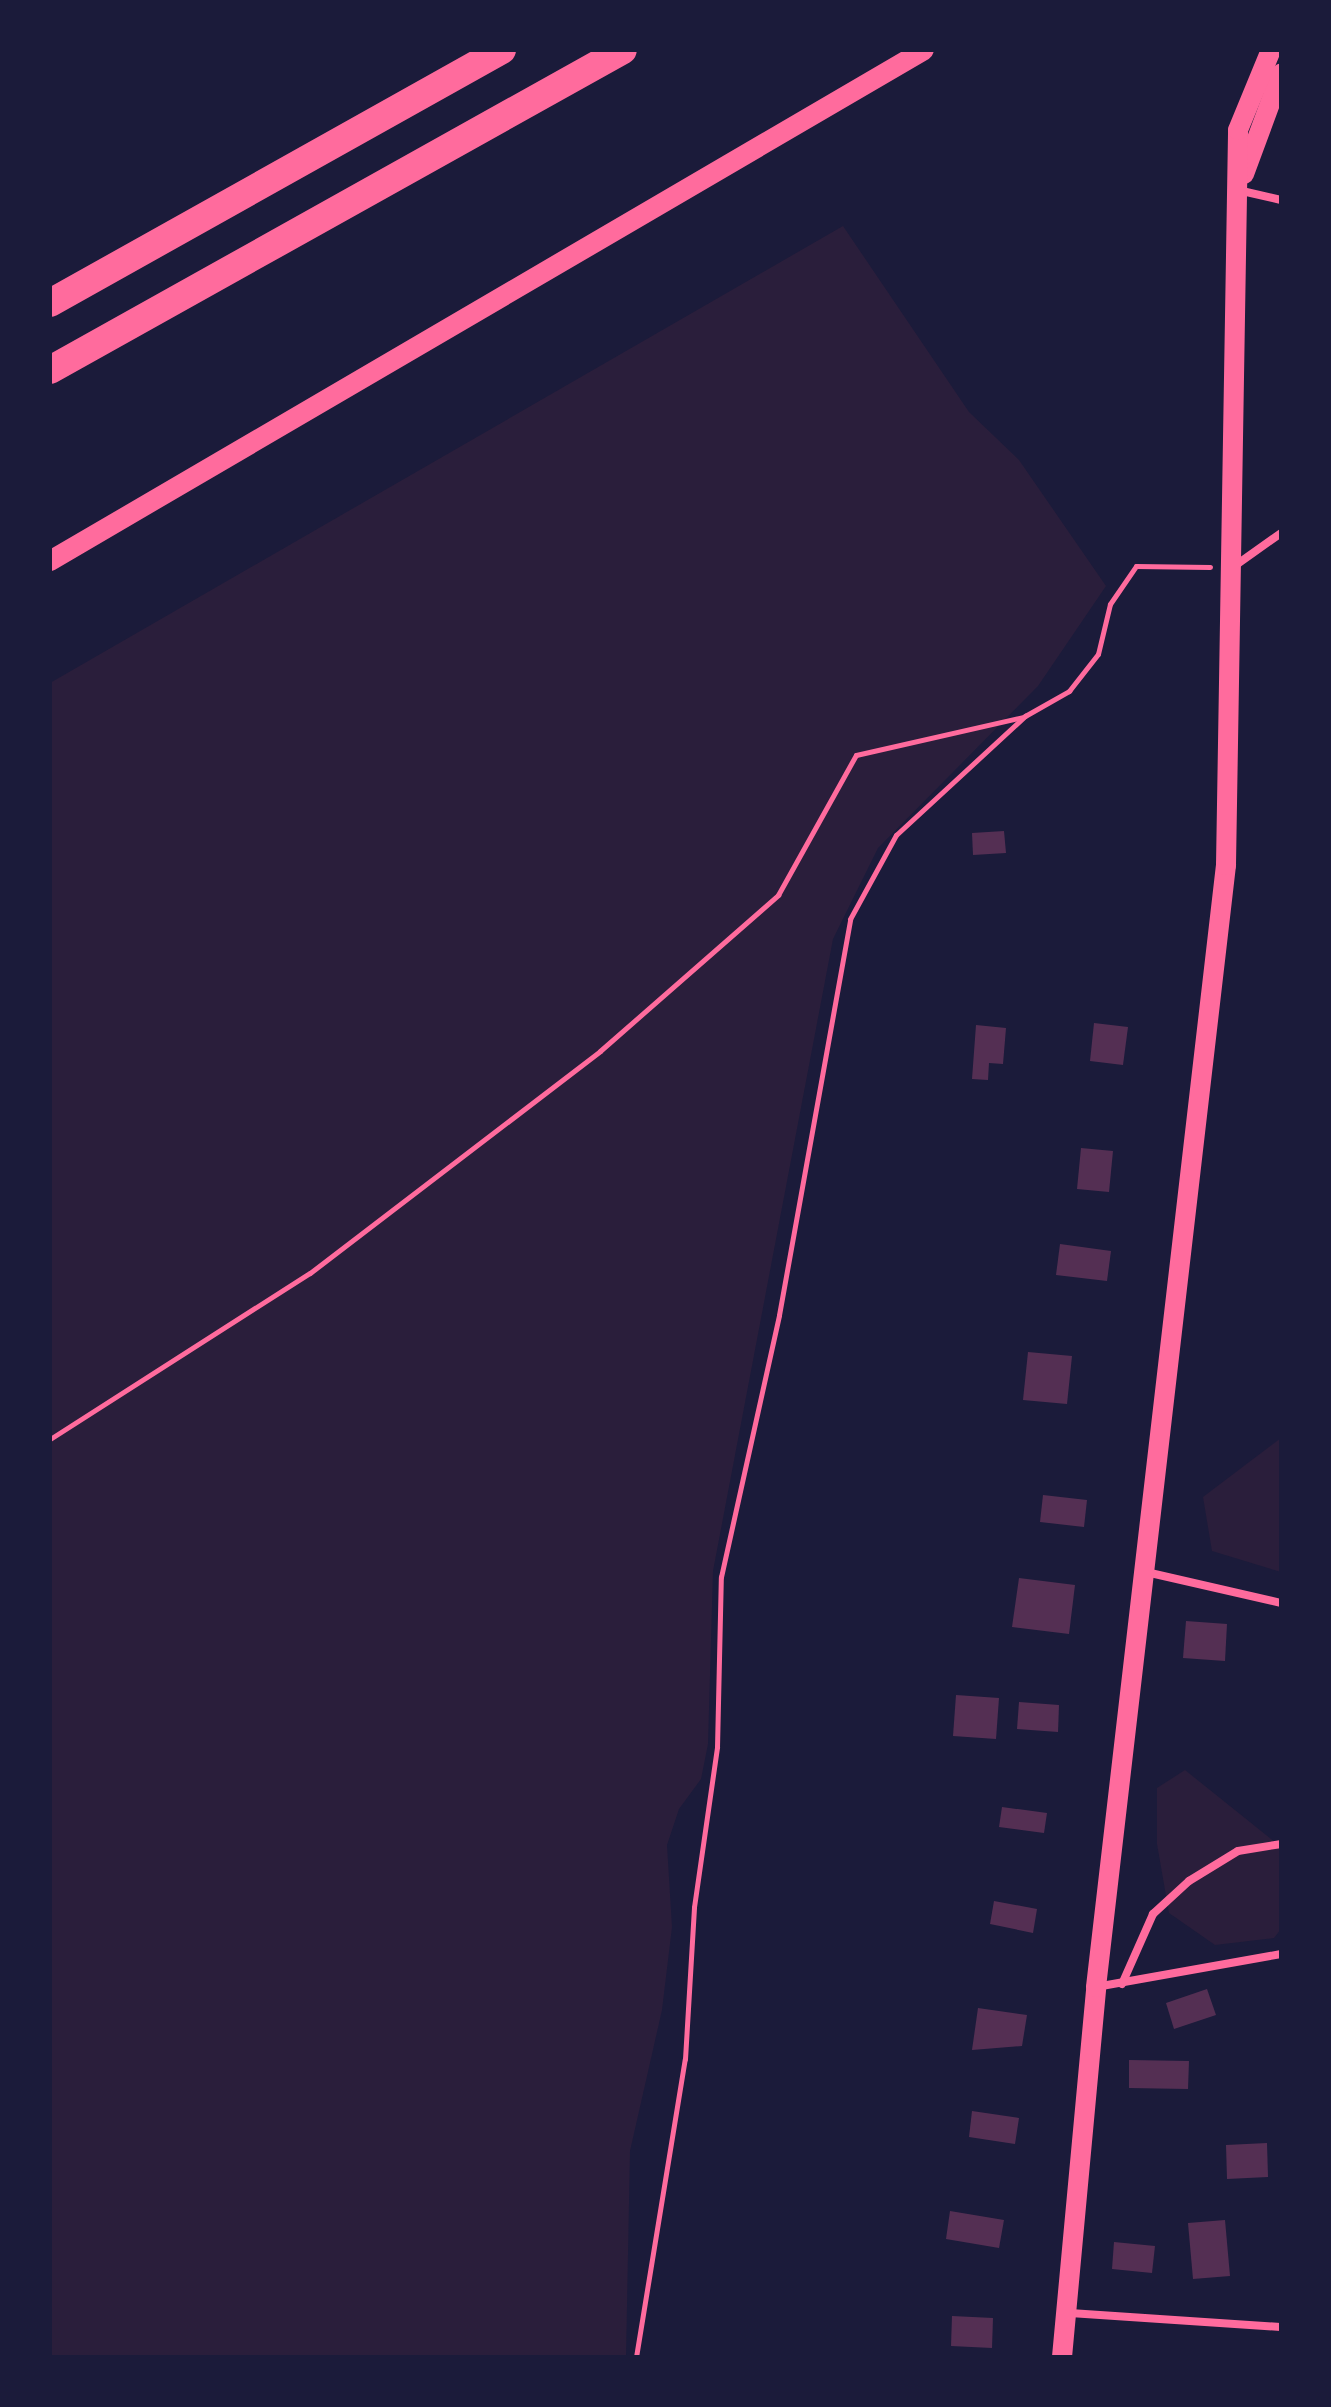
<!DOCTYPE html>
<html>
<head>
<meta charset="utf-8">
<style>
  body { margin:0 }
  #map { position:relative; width:1331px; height:2407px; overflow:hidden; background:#1b1b3a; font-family:"PT Sans",sans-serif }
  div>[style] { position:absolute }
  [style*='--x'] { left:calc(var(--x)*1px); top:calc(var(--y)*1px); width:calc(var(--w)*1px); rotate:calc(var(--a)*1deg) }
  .green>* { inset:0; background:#2a1e3b }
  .building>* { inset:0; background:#542f53 }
  .path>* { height:5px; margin:-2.5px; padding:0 2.5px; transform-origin:2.5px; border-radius:2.5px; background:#ff6b9d }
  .service>* { height:8px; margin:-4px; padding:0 4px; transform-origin:4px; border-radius:4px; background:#ff6b9d }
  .secondary>* { height:20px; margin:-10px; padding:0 10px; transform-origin:10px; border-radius:10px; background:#ff6b9d }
  .trunk>* { height:28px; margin:-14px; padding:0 14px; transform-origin:14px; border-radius:14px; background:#ff6b9d }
  span { translate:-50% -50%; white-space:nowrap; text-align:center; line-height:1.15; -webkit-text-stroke:8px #1b1b3a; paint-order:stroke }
  .frame { position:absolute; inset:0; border:52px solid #1b1b3a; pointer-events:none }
</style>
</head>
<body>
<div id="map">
  <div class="green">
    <i style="clip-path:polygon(843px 226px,969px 412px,1019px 460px,1106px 586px,1038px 686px,878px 848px,833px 939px,713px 1571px,708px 1744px,701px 1779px,679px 1809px,667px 1845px,672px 1927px,662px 2010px,630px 2151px,626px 2357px,50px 2357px,50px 683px)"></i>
    <i style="clip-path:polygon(1281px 1438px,1281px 1572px,1212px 1551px,1203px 1497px)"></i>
    <i style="clip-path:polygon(1185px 1770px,1281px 1847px,1281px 1929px,1274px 1938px,1215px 1945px,1169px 1913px,1157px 1844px,1157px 1788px)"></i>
  </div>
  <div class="building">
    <i style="clip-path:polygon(1004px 831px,1006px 853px,973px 855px,972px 833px)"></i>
    <i style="clip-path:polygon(1094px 1023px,1128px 1027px,1123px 1065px,1090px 1061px)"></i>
    <i style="clip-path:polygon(976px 1025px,1006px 1028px,1003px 1064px,989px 1063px,988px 1080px,972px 1079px)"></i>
    <i style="clip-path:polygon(1081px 1148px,1113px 1151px,1109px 1192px,1077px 1189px)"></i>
    <i style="clip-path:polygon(1060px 1244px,1111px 1251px,1107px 1281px,1056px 1275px)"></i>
    <i style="clip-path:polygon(1028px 1352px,1072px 1356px,1067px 1404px,1023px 1400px)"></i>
    <i style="clip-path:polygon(1043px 1495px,1087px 1500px,1084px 1527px,1040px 1522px)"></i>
    <i style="clip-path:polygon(1019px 1578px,1075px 1585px,1069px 1634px,1012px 1627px)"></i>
    <i style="clip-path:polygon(1186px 1621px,1227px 1624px,1225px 1661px,1183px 1658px)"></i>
    <i style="clip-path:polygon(956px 1695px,999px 1698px,996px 1739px,953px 1736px)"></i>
    <i style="clip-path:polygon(1019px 1702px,1059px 1705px,1058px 1732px,1017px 1729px)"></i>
    <i style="clip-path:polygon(1002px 1807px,1047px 1813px,1044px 1833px,999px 1827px)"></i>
    <i style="clip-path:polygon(994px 1901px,1037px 1909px,1033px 1933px,990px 1924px)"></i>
    <i style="clip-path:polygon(1207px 1989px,1216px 2015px,1174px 2029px,1166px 2003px)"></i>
    <i style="clip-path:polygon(978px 2008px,1027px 2015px,1022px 2046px,972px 2050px)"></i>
    <i style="clip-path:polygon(1129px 2060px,1189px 2061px,1188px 2089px,1129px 2088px)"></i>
    <i style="clip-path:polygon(972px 2111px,1019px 2118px,1015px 2144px,969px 2137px)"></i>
    <i style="clip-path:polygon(1267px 2143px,1268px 2177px,1227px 2179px,1226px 2145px)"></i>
    <i style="clip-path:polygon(950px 2211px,1004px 2220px,999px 2248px,946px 2239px)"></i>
    <i style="clip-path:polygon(1225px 2220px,1230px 2276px,1193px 2279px,1188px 2223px)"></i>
    <i style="clip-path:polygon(1114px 2242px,1155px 2246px,1152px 2273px,1112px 2269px)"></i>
    <i style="clip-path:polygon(952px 2316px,993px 2318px,992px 2348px,951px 2346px)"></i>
  </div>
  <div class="path">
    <i style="--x:50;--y:1439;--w:308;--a:-32.6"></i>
    <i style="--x:310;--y:1273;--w:365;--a:-37.4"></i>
    <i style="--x:600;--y:1051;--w:237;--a:-41.2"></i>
    <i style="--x:778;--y:895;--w:160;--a:-60.9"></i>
    <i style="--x:856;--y:755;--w:171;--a:-12.8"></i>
    <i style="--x:636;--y:2357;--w:302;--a:-80.7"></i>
    <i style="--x:685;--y:2059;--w:152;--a:-86.6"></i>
    <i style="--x:694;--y:1907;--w:162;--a:-81.8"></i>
    <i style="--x:717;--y:1747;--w:170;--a:-88.7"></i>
    <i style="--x:721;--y:1577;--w:268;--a:-77.5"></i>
    <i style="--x:779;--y:1315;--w:402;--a:-79.8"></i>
    <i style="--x:850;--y:919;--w:96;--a:-61.3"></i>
    <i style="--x:896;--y:835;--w:176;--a:-42.7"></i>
    <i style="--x:1025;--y:716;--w:51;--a:-29.6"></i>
    <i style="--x:1069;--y:691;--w:47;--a:-51.9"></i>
    <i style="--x:1098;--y:654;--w:51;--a:-76.5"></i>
    <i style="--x:1110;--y:604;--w:46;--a:-55.6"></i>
    <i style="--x:1136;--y:566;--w:74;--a:0.8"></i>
  </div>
  <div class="service">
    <i style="--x:1242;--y:191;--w:40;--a:13"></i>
    <i style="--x:1236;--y:565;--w:55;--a:-35.4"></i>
    <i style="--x:1146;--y:1572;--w:139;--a:12.9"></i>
    <i style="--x:1122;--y:1984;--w:77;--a:-66.1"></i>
    <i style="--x:1153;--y:1914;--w:49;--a:-42.5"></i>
    <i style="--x:1189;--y:1881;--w:57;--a:-31.5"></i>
    <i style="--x:1238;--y:1851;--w:44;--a:-9.2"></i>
    <i style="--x:1096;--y:1987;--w:188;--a:-10.1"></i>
    <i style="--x:1070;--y:2313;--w:211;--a:3.8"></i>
  </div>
  <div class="secondary">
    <i style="--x:1244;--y:174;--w:107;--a:-69.7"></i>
    <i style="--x:50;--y:561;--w:1012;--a:-30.31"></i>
    <i style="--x:1062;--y:2357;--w:372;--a:-84.7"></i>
    <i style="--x:1096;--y:1987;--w:1130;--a:-83.39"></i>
    <i style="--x:1226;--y:865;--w:735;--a:-89.06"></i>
    <i style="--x:1238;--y:130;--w:87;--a:-67.6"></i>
  </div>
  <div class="trunk">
    <i style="--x:50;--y:303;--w:518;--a:-29.24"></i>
    <i style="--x:50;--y:370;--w:656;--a:-29.18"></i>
  </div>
  <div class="frame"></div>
</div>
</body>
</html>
